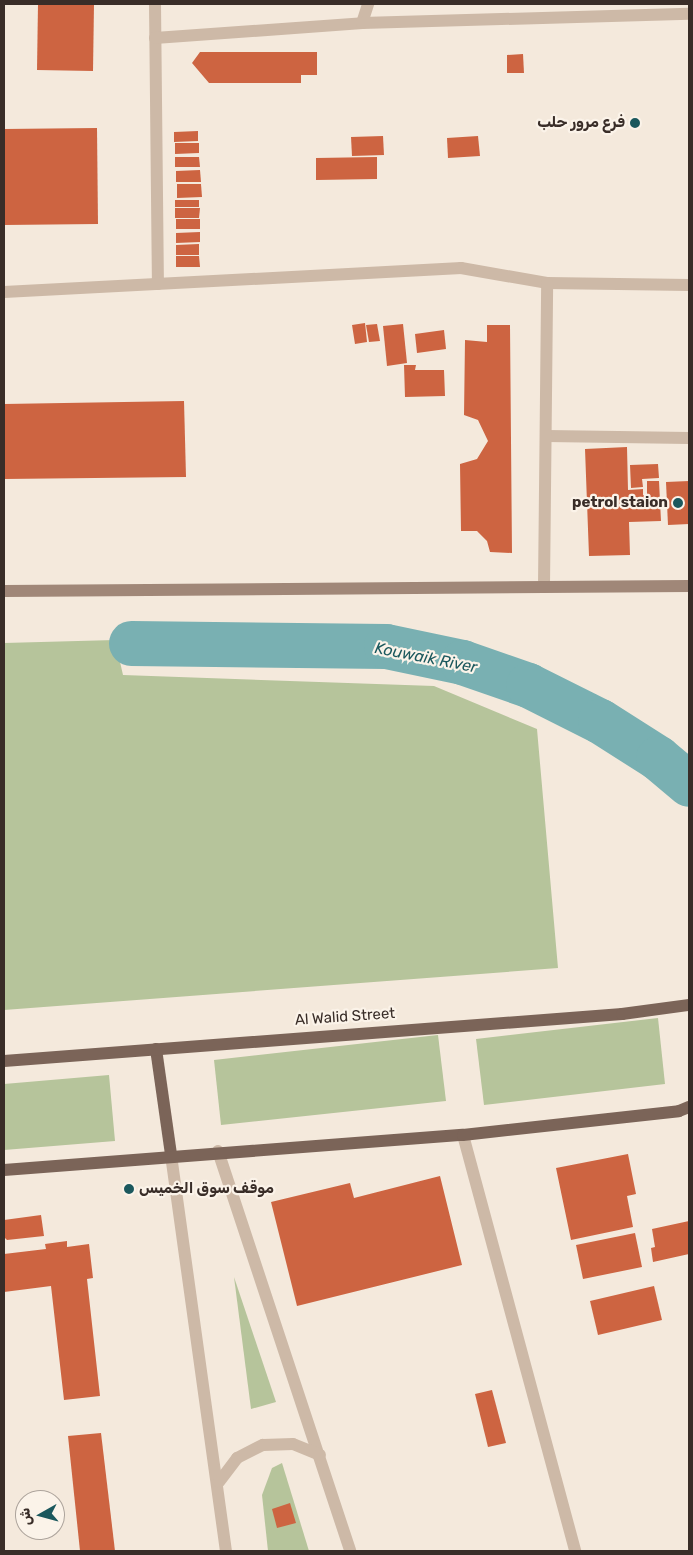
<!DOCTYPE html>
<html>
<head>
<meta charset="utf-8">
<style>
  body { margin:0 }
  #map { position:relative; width:693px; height:1555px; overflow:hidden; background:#f4e9dc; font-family:Rubik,Cairo,sans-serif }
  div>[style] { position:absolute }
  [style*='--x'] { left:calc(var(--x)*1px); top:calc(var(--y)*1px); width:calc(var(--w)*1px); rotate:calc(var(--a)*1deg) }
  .green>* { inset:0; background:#b6c49b }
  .river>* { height:45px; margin:-22.5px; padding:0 22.5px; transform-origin:22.5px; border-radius:22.5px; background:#79b0b2 }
  .building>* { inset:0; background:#cd6441 }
  .lane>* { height:12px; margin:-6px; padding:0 6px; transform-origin:6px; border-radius:6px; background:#cdb9a7 }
  .street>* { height:12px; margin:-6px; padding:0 6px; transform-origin:6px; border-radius:6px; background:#cdb9a7 }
  .secondary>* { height:12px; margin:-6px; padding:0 6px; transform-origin:6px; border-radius:6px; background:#a08778 }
  .primary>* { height:12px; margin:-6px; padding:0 6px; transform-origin:6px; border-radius:6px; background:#7b6458 }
  .dots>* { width:14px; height:14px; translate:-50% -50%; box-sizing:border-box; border:2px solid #fbf3e9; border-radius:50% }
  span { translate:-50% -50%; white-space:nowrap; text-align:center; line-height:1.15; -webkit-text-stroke:4.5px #fbf3e9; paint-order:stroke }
  .poi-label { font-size:15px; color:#392d28; font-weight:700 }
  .right { translate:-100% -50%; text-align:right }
  .left { translate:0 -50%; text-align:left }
  .street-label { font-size:15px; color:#392d28 }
  .water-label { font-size:16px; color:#1b585d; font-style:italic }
  .frame { position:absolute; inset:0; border:5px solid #392d28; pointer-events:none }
  .north { position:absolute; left:15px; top:1490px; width:50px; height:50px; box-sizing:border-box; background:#fbf3e9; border:1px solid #ada49c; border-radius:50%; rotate:263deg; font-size:14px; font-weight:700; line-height:20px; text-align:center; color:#392d28 }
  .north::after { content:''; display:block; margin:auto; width:18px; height:22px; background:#1b585d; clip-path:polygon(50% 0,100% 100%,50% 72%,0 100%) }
</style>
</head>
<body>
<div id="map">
  <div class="green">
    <i style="clip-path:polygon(115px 640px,123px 675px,434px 686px,537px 729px,558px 968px,4px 1010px,4px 643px)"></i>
    <i style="clip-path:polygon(658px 1018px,665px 1084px,484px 1105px,476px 1039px)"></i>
    <i style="clip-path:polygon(438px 1035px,446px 1101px,221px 1125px,214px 1060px)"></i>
    <i style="clip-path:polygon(109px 1075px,115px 1141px,4px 1150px,4px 1084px)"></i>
    <i style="clip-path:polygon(234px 1277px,276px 1402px,251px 1409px)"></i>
    <i style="clip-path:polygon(282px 1463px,309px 1551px,268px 1551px,262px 1495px,272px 1468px)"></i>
  </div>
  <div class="river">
    <i style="--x:131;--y:643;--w:255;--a:0.7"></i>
    <i style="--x:386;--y:646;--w:78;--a:11.9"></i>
    <i style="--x:462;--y:662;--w:70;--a:19.2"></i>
    <i style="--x:528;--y:685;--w:80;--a:26.6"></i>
    <i style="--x:600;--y:721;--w:69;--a:32.5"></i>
    <i style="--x:658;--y:758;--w:40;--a:40"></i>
  </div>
  <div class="building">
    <i style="clip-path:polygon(38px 4px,94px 4px,93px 71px,37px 70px)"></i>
    <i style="clip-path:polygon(200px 52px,317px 52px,317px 75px,301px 75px,301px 83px,209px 83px,192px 63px)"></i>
    <i style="clip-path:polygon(523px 54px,524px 73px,507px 73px,507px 55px)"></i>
    <i style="clip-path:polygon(97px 128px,98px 224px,4px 225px,4px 129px)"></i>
    <i style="clip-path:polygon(198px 131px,198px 141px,174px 142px,174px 132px)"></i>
    <i style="clip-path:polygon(383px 136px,384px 155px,352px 156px,351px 137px)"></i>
    <i style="clip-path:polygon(478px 136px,480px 156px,448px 158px,447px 138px)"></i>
    <i style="clip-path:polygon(175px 143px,199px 143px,199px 153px,175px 154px)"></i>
    <i style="clip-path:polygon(175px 157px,199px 157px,200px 167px,175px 167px)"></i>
    <i style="clip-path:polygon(377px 157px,377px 179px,316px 180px,316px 158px)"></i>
    <i style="clip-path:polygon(200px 170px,201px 182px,176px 182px,176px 171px)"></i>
    <i style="clip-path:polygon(177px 184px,201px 184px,202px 197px,177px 198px)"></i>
    <i style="clip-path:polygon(175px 200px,199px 200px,199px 207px,175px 207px)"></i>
    <i style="clip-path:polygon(175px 208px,200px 208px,199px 218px,175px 218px)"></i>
    <i style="clip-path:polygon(176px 219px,200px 219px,200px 229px,176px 229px)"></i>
    <i style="clip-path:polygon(200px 232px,200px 242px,176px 243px,176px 233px)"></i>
    <i style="clip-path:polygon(199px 244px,199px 255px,176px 255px,176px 245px)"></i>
    <i style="clip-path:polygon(176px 256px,199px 256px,200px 267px,176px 267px)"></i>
    <i style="clip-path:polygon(365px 323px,367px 342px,355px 344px,352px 325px)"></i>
    <i style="clip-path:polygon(377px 324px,380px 341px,369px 342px,366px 325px)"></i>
    <i style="clip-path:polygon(403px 324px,407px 363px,387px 366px,383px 326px)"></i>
    <i style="clip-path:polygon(487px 325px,510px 325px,512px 553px,490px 552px,487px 541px,477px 531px,461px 531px,460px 464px,477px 459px,488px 441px,478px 420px,464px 415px,465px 340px,487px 342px)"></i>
    <i style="clip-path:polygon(444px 330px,446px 349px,417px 353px,415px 334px)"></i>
    <i style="clip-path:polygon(404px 365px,416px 365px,415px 370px,444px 370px,445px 396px,405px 397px)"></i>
    <i style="clip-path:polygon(184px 401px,186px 477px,4px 479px,4px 404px)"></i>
    <i style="clip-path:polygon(627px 447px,628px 490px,643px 489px,643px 495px,647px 495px,647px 481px,659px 481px,661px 521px,629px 522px,630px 555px,589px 556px,585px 449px)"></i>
    <i style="clip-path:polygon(658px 464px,659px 478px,642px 479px,643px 487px,631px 488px,630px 465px)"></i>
    <i style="clip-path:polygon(689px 481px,689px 524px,668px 525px,666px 482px)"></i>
    <i style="clip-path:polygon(628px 1154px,636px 1194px,627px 1196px,633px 1227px,571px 1240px,556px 1168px)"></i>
    <i style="clip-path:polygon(440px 1176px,462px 1265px,297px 1306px,271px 1202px,350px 1183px,354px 1198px)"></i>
    <i style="clip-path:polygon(41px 1215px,44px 1236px,7px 1240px,4px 1237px,4px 1220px)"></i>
    <i style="clip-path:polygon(689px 1221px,689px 1254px,653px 1262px,651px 1248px,655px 1247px,652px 1229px)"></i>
    <i style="clip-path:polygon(635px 1233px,642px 1267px,583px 1279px,576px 1245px)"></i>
    <i style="clip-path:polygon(67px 1241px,67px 1247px,89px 1244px,93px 1278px,87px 1279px,100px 1396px,64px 1400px,51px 1286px,4px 1292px,4px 1254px,46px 1249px,45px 1244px)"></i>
    <i style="clip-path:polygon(654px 1286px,662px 1320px,598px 1335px,590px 1301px)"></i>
    <i style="clip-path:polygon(492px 1390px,506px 1443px,488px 1447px,475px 1394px)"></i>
    <i style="clip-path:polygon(101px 1433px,115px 1551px,80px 1551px,68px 1436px)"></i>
    <i style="clip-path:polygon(290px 1503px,296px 1523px,277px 1528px,272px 1509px)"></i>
  </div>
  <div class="lane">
    <i style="--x:362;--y:23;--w:20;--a:-72"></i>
  </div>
  <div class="street">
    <i style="--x:155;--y:4;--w:280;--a:89.4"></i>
    <i style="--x:155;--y:38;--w:208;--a:-4.1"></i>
    <i style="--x:362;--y:23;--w:327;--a:-1.6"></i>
    <i style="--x:4;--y:292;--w:458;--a:-3"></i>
    <i style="--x:461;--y:268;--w:87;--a:9.9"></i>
    <i style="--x:547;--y:283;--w:142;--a:0.8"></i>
    <i style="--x:547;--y:436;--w:142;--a:0.8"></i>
    <i style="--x:544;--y:586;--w:303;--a:-89.4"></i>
    <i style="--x:463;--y:1135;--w:431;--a:74.9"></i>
    <i style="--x:218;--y:1151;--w:421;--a:71.7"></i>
    <i style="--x:171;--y:1155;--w:400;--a:82.1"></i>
    <i style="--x:219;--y:1482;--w:30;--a:-53"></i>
    <i style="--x:237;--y:1458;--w:29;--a:-27"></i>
    <i style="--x:263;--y:1445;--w:30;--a:-2"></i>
    <i style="--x:293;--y:1444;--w:29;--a:22"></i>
  </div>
  <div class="secondary">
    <i style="--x:4;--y:591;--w:685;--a:-0.42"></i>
  </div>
  <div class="primary">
    <i style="--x:156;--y:1049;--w:107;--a:81.9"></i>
    <i style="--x:4;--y:1061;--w:620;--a:-4.35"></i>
    <i style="--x:622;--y:1014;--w:68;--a:-7.7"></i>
    <i style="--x:4;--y:1170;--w:460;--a:-4.4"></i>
    <i style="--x:463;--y:1135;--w:217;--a:-6.3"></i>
    <i style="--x:679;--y:1111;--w:11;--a:-22"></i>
  </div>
  <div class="dots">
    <i style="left:635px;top:123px;background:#1b585d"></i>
    <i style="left:678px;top:503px;background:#1b585d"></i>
    <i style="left:129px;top:1189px;background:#1b585d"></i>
  </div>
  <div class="poi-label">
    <span class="right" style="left:625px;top:123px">فرع مرور حلب</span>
    <span class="right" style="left:668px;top:503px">petrol staion</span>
    <span class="left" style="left:139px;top:1189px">موقف سوق الخميس</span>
  </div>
  <div class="street-label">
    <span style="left:345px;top:1017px;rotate:-4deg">Al Walid Street</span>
  </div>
  <div class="water-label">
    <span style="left:426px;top:658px;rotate:11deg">Kouwaik River</span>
  </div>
  <div class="frame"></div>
  <div class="north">ش</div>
</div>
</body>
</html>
